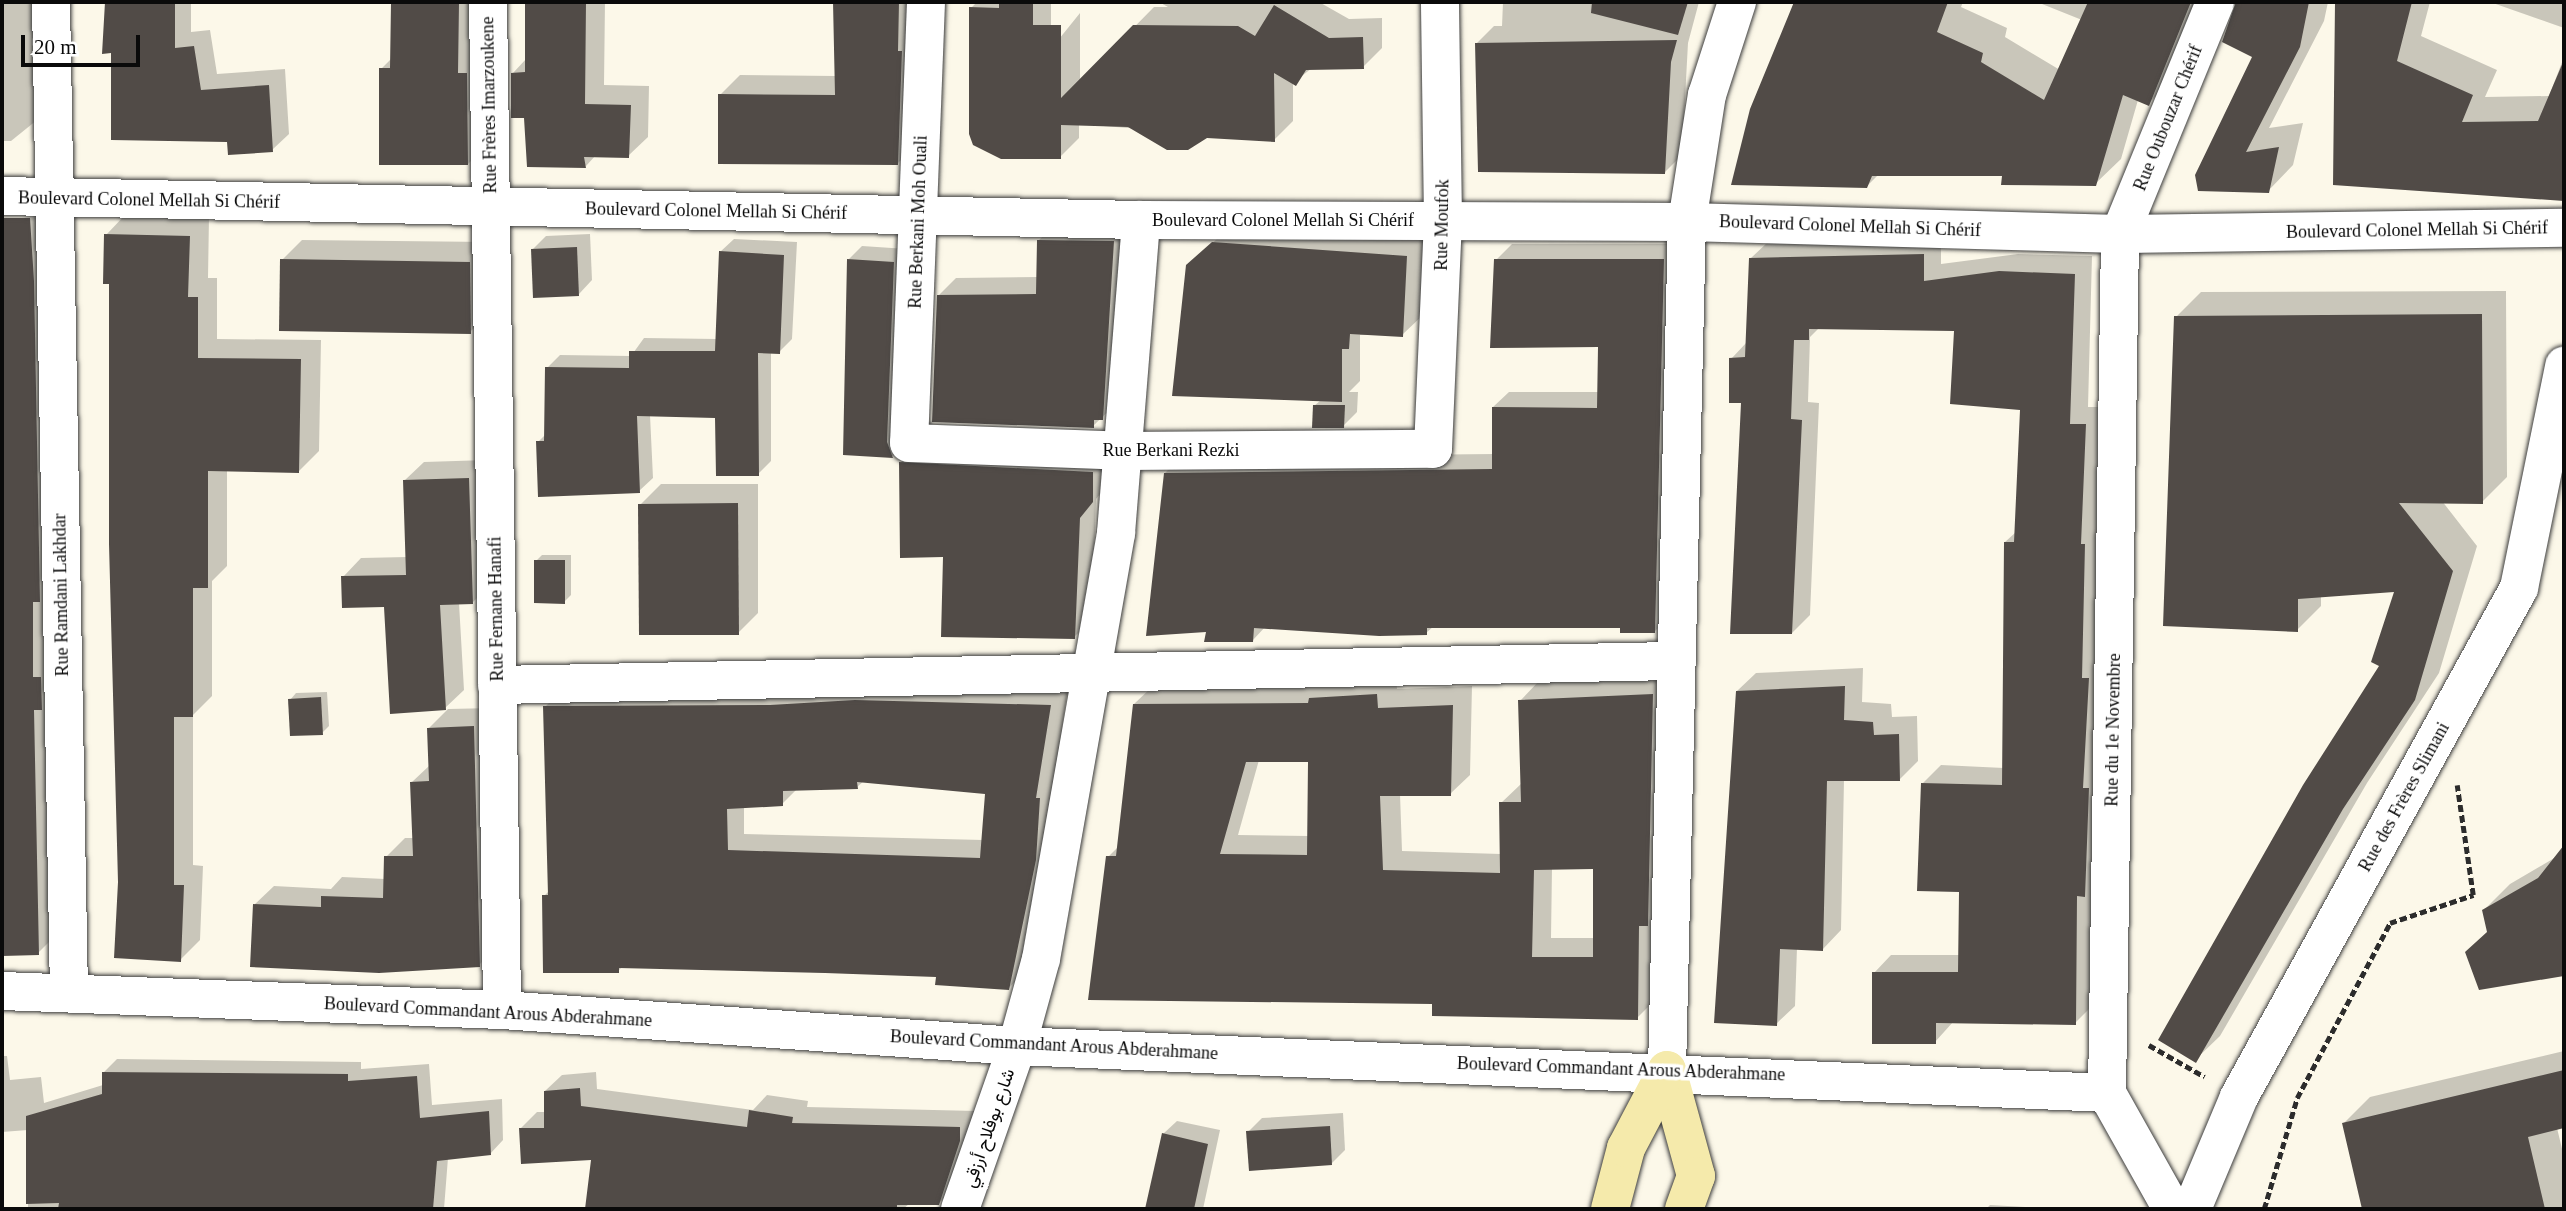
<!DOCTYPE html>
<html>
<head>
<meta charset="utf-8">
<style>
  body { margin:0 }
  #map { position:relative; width:2566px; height:1211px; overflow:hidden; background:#fcf8e9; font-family:"Times New Roman",Vazirmatn,serif }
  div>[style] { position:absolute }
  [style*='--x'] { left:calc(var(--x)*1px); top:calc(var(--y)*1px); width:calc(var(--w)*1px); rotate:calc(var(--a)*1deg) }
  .shadow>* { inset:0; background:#0003 }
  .building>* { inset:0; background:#514b47 }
  .path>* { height:4.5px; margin-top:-2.25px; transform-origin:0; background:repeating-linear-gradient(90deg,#2c2c2c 0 7px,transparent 0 10.5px) }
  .roads { filter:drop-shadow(0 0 2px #3d3d3d) drop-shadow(0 0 2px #3d3d3d) }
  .minor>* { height:38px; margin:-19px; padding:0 19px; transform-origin:19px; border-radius:19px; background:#fff }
  .secondary>* { height:38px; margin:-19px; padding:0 19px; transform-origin:19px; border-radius:19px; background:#f5eaab }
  span { translate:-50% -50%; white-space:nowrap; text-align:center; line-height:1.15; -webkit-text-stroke:7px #fff; paint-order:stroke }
  .street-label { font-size:18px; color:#0a0a0a }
  .frame { position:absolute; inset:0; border:4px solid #0a0a0a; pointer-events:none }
  .scale { position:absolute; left:21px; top:35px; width:119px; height:32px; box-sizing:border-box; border:4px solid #0a0a0a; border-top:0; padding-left:9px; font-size:21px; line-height:24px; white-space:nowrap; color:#0a0a0a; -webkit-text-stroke:5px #fff; paint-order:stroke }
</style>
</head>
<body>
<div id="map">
  <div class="shadow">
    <i style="clip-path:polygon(2px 2px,39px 2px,42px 116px,11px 141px,2px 141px)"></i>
    <i style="clip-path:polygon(106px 2px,191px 2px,191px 32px,210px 30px,217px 74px,285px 69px,289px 134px,272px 150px,229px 141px,113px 51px,104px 52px)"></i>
    <i style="clip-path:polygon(394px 2px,474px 2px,485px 147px,468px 164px,381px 69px,392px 58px)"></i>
    <i style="clip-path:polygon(527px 2px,605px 2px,604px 85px,649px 86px,648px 137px,628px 156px,596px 155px,586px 166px,526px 116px,513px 73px,526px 59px)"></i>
    <i style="clip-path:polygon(834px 2px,918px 2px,917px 144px,897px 164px,720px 95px,740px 75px,836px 76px)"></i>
    <i style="clip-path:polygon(977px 2px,1051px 2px,1051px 49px,1080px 13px,1080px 82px,1154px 7px,1168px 7px,1159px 2px,1319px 2px,1349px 19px,1382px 18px,1382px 48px,1363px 67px,1312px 68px,1293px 83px,1293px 121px,1274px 140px,1079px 124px,1079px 138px,1060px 157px,971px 8px)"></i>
    <i style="clip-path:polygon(1503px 2px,1699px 2px,1688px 43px,1682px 155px,1665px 172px,1477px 43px,1494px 26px,1502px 26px)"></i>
    <i style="clip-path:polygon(1796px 2px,1963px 2px,1961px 7px,2007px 28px,2005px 37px,2060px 70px,2082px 20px,2037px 2px,2205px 2px,2173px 79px,2148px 104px,2138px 100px,2121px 159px,2095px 184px,2004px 175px,1879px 174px,1866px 187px,1752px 107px)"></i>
    <i style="clip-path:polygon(2237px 2px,2328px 2px,2324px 21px,2269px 128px,2303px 123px,2293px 165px,2268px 191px,2199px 190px,2254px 56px,2224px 41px)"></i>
    <i style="clip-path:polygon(2337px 2px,2430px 2px,2421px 36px,2497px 70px,2485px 97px,2549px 96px,2564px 57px,2564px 200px,2335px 184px)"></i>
    <i style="clip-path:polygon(2490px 2px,2564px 2px,2564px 28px)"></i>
    <i style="clip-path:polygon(125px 215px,209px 217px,208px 278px,217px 278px,217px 339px,321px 340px,319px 451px,299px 471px,227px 470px,227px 566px,212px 581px,212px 696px,193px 715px,193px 865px,203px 866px,200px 940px,180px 960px,120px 882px,111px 283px,106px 235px)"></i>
    <i style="clip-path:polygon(47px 218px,55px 936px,38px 953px,2px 954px,2px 219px)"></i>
    <i style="clip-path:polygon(1057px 223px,1131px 224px,1120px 400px,1093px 426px,938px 296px,956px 278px,1038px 277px,1039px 240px)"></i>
    <i style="clip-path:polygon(1234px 223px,1425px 237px,1422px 316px,1402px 335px,1360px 335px,1360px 381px,1349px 392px,1358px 392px,1357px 412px,1343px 426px,1314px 406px,1321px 400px,1188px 266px)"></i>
    <i style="clip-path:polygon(590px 234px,592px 280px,579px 294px,532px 250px,546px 236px)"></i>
    <i style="clip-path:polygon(1941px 237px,1941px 264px,2018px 254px,2092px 256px,2088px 407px,2103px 407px,2093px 1005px,2075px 1023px,1953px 1022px,1935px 1042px,1874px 973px,1891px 955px,1960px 955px,1961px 890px,1923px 783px,1941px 765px,2004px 768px,2005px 542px,2016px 532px,2022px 409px,1955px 329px,1820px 327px,1810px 337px,1808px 402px,1819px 403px,1810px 615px,1792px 633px,1731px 359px,1747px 342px,1751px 258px,1769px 241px)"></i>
    <i style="clip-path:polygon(734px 239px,797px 242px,792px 339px,779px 352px,771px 351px,771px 461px,758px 474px,717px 416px,650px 415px,653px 478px,639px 491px,538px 442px,546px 434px,547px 368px,560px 355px,631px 356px,644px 338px,717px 339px,720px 252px)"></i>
    <i style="clip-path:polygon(302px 240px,489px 242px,490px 312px,470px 332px,282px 260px)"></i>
    <i style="clip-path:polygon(1512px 244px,1679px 244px,1671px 615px,1655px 631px,1622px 627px,1434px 626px,1426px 633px,1266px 626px,1253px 640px,1208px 630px,1165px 473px,1181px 457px,1494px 454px,1493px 407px,1509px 392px,1599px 392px,1600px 345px,1496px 260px)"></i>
    <i style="clip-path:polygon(862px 246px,907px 249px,906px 442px,893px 456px,845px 453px,849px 259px)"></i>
    <i style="clip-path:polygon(2506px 291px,2507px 477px,2482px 502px,2442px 501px,2477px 546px,2439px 673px,2367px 783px,2220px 1036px,2195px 1060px,2382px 665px,2397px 590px,2321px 596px,2321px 606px,2297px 630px,2176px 317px,2201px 292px)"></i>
    <i style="clip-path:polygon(917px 446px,1110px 455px,1109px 483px,1096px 499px,1092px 620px,1074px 637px,945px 555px,900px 463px)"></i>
    <i style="clip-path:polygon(487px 460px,491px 584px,472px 603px,459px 603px,464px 690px,445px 708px,386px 605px,343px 577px,361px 558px,407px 557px,405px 480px,424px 462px)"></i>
    <i style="clip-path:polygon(661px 484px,758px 484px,758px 613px,738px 633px,640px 505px)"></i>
    <i style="clip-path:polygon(542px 555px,571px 555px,571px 595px,564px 602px,536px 561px)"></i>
    <i style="clip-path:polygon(1863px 668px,1862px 702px,1891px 704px,1892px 717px,1917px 716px,1918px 761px,1900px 779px,1844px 780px,1841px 930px,1823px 949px,1797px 948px,1795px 1006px,1776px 1024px,1737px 691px,1756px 673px)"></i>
    <i style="clip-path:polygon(evenodd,1396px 675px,1397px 689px,1472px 686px,1470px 775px,1450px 794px,1400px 794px,1402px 851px,1501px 854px,1501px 803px,1522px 783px,1520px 701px,1539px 681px,1672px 675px,1657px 998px,1637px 1018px,1434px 1002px,1108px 857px,1118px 847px,1134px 704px,1154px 685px,1396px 675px,1259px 760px,1310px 760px,1309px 836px,1238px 835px,1259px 760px,1396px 675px,1595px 867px,1595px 938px,1551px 938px,1552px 868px,1595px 867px)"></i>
    <i style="clip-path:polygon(evenodd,1068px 688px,1026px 970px,1009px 988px,937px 976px,623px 966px,618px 971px,544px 896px,550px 890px,545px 707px,563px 689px,1068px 688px,864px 781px,986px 792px,983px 840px,744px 834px,744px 806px,782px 804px,797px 789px,857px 787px,864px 781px)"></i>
    <i style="clip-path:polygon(327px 692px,329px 726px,322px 733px,290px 700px,296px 693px)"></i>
    <i style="clip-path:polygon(493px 708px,498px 946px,479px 965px,254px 905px,274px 886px,331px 889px,342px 877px,385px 879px,386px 857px,405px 838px,414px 838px,412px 782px,430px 765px,429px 728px,448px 709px)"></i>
    <i style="clip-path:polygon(2564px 848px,2564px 974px,2480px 988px,2488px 932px,2484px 910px,2510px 884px,2556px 857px)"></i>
    <i style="clip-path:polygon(2564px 1051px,2564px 1126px,2557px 1128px,2564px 1157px,2564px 1209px,2363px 1209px,2344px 1123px,2370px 1097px)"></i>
    <i style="clip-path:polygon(2px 1056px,7px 1056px,10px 1080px,41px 1077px,44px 1103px,103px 1085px,104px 1072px,117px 1059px,361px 1062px,361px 1069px,429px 1064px,432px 1105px,502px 1099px,503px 1140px,490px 1154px,448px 1158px,444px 1209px,28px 1209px,28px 1130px,2px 1132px)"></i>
    <i style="clip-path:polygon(596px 1072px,597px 1089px,753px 1110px,767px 1095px,808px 1101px,807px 1107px,976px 1111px,955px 1187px,938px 1204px,909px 1204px,903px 1209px,587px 1209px,593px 1158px,520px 1129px,537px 1112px,546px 1112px,545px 1091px,562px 1075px)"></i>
    <i style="clip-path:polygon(1343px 1113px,1345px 1150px,1331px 1164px,1248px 1132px,1262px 1118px)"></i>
    <i style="clip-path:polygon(1177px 1121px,1220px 1130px,1203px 1209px,1147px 1209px,1163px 1134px)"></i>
    <i style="clip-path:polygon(1990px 1205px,2042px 1208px,1986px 1209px)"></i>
  </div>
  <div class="building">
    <i style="clip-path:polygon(105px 2px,175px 2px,175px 48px,194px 46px,201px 90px,269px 85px,273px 152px,228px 155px,227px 142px,111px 140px,111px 53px,102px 54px)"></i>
    <i style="clip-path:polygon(525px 2px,586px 2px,585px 104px,631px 105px,629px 158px,584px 157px,586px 168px,527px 167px,524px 118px,511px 118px,511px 73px,525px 72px)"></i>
    <i style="clip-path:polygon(833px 2px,899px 2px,898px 51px,902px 51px,898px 165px,718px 164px,718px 94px,835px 95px)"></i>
    <i style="clip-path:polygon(999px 2px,1033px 2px,1033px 25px,1061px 25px,1061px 98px,1133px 25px,1238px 26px,1255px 36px,1274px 5px,1329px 38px,1363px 37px,1364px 69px,1306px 70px,1296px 86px,1274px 73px,1275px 142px,1207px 138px,1188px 150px,1167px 150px,1128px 127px,1061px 125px,1061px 159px,1001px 159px,973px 145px,969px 134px,969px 7px,999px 8px)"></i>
    <i style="clip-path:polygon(1592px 2px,1688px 2px,1678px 35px,1591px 13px)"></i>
    <i style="clip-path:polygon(1794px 2px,1948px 2px,1937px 32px,1983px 53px,1981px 62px,2044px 100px,2088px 2px,2191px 2px,2149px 106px,2123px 95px,2096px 186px,2001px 185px,2002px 176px,1872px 176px,1867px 188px,1731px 185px,1750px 109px)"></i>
    <i style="clip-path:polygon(2236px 2px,2309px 2px,2300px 47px,2246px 152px,2279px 147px,2269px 193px,2198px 191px,2195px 175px,2252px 57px,2222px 42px)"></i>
    <i style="clip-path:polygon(2335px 2px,2412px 2px,2397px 61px,2473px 95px,2462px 122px,2538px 121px,2564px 60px,2564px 201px,2333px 185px)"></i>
    <i style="clip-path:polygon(391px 3px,459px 3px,458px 73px,467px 73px,468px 165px,379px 165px,379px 68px,390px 68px)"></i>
    <i style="clip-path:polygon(1677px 40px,1671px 62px,1665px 174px,1478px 172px,1475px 43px)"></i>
    <i style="clip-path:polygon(2px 218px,30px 218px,34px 281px,40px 602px,33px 602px,33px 677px,41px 677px,42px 710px,34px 710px,39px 955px,2px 956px)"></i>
    <i style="clip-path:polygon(104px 234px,190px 236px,188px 297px,198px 297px,198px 358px,301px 359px,299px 473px,208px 471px,208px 588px,193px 588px,193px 717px,174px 717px,174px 885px,184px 885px,181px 962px,114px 958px,118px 882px,109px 544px,109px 284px,103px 284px)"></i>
    <i style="clip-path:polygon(1037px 240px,1114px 241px,1103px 420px,1094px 420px,1094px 428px,932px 422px,937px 295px,1036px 294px)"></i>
    <i style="clip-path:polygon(1212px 242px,1407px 256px,1403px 337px,1350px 334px,1349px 349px,1342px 349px,1342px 402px,1172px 396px,1186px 265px)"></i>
    <i style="clip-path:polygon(577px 247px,579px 296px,533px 298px,531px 249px)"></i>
    <i style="clip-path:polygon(719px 251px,784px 255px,780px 354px,758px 353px,759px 476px,716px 476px,715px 418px,637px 416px,640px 493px,538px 497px,536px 441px,544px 441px,545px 367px,629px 368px,629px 351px,715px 351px)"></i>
    <i style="clip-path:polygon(1924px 254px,1924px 281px,1999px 271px,2075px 274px,2070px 424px,2086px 424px,2081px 544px,2085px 544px,2082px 678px,2089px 678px,2083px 788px,2089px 788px,2085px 897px,2077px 896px,2076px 1025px,1936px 1023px,1936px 1044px,1872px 1044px,1872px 972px,1958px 972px,1959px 892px,1917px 891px,1921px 783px,2002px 785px,2004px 542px,2014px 542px,2020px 410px,1950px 404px,1954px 331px,1809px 329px,1809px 340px,1794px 340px,1791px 419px,1802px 420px,1792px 634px,1730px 634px,1741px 403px,1729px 403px,1729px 358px,1745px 357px,1749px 258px)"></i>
    <i style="clip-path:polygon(280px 259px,470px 262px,471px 334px,279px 331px)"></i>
    <i style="clip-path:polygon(847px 259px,894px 262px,887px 442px,893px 458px,843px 455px)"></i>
    <i style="clip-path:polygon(1494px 259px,1664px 259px,1655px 633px,1620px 633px,1620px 628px,1427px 628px,1427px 635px,1379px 636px,1254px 628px,1253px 642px,1204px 642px,1206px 632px,1146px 636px,1164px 473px,1492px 469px,1492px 407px,1597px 408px,1598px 347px,1490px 348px)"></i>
    <i style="clip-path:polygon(2482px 314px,2483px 504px,2399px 503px,2453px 571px,2415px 700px,2343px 809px,2196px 1063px,2158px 1040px,2303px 785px,2379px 666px,2371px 662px,2394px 592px,2298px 599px,2298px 632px,2163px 626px,2174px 316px)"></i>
    <i style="clip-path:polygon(1313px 405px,1345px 405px,1344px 428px,1312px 428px)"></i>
    <i style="clip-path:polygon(899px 462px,1093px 472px,1093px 502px,1080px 518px,1075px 639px,941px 637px,943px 557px,900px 558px)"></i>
    <i style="clip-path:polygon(469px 478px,473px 604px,440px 605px,446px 710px,390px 714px,384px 607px,342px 608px,341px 576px,406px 575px,403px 480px)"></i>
    <i style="clip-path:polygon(738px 503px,739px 635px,639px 635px,638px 504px)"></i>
    <i style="clip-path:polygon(534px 560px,565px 560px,565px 604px,534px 603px)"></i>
    <i style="clip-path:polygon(1845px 686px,1844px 720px,1873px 722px,1874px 735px,1899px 734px,1900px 781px,1827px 781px,1823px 951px,1780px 949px,1777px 1026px,1714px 1023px,1736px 691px)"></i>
    <i style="clip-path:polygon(evenodd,1377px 694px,1378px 708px,1453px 705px,1451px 796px,1380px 796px,1383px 870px,1500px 873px,1499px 802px,1521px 802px,1518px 700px,1653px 694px,1648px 926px,1639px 926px,1638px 1020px,1432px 1016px,1432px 1004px,1088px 1000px,1106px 856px,1116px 856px,1133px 704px,1308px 703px,1309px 698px,1377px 694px,1246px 762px,1308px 762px,1307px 855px,1220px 854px,1246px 762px,1377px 694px,1593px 869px,1593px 957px,1532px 957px,1534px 870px,1593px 869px)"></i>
    <i style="clip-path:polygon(321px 697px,323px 735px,290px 736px,288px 699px)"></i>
    <i style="clip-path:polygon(evenodd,855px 700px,1051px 705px,1036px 798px,1040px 798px,1036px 860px,1009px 990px,935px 985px,936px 977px,825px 973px,619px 968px,619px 973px,543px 973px,542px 895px,548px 895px,543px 706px,770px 705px,855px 700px,857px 782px,985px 794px,980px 858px,728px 850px,727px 809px,783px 806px,783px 791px,858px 789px,857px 782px)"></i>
    <i style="clip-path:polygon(474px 726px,480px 967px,379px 973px,250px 967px,253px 904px,321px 907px,321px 896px,383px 898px,384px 856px,413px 856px,410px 782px,429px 781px,427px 728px)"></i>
    <i style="clip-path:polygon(2564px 845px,2564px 976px,2479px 990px,2465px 952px,2487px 932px,2482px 910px,2538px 878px)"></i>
    <i style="clip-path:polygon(2564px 1070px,2564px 1128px,2528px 1137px,2545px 1209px,2362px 1209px,2342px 1123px)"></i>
    <i style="clip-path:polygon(102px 1072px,348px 1074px,348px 1081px,417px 1076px,420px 1118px,489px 1111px,491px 1155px,437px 1161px,433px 1209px,58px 1209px,59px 1203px,26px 1204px,26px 1116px,102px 1094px)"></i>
    <i style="clip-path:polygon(580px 1088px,581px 1106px,747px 1127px,749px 1110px,793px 1117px,792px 1123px,960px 1127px,960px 1141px,939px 1205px,897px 1205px,897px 1209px,585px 1209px,591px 1160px,521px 1164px,519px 1128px,544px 1128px,544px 1091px)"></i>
    <i style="clip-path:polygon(1330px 1126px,1332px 1165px,1249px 1171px,1246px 1131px)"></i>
    <i style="clip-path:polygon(1162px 1133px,1208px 1144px,1194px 1209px,1145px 1209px)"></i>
  </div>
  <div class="path">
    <i style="--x:2149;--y:1045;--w:64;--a:29.7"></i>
    <i style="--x:2264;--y:1209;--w:116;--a:-73.4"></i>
    <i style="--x:2297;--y:1098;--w:198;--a:-62"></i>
    <i style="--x:2390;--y:923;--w:88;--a:-18.6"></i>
    <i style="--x:2473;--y:895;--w:111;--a:-98.3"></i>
  </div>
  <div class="roads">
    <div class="minor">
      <i style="--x:51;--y:2;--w:991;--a:88.96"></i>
      <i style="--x:488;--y:2;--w:1008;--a:89.2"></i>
      <i style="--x:926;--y:2;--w:441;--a:92.2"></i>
      <i style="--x:909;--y:443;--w:214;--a:2.1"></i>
      <i style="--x:1123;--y:451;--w:310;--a:-0.4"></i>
      <i style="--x:1433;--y:449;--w:229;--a:-87.5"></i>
      <i style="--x:1443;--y:220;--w:218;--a:-90.8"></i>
      <i style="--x:2;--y:196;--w:1139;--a:1.21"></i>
      <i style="--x:1141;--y:220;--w:546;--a:0.21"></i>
      <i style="--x:1687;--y:222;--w:433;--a:1.6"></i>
      <i style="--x:2120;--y:234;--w:444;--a:-0.8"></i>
      <i style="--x:497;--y:685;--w:1179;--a:-1.17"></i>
      <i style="--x:2;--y:991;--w:500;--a:2.18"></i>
      <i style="--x:502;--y:1010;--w:516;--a:4"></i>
      <i style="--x:1017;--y:1046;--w:1091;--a:2.47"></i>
      <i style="--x:1667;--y:1070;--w:848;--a:-88.65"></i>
      <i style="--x:1687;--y:222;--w:129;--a:-81.1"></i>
      <i style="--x:1707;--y:95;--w:98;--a:-72.1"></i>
      <i style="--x:960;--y:1209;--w:173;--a:-70.7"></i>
      <i style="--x:1017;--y:1046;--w:90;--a:-74.6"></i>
      <i style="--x:1041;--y:959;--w:433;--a:-80"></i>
      <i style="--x:1116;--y:533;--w:314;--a:-85.4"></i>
      <i style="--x:2172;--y:1209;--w:133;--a:-119.3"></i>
      <i style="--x:2107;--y:1093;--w:859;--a:-89.13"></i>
      <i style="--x:2120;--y:234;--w:251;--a:-67.7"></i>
      <i style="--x:2192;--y:1209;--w:121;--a:-67.2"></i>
      <i style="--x:2239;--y:1097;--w:581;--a:-61.18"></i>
      <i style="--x:2519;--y:588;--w:227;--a:-78.5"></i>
    </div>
    <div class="secondary">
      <i style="--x:1667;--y:1070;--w:110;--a:74.7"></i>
      <i style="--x:1696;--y:1176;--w:35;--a:110"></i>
      <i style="--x:1610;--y:1209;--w:63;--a:-75.3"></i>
      <i style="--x:1626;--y:1148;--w:88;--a:-62.3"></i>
    </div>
  </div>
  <div class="street-label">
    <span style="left:489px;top:105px;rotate:-91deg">Rue Frères Imarzoukene</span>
    <span style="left:2168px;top:118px;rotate:-68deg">Rue Oubouzar Chérif</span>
    <span style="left:149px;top:200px;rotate:1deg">Boulevard Colonel Mellah Si Chérif</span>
    <span style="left:716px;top:211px;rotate:1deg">Boulevard Colonel Mellah Si Chérif</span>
    <span style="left:1283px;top:220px">Boulevard Colonel Mellah Si Chérif</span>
    <span style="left:918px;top:222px;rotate:-88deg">Rue Berkani Moh Ouali</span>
    <span style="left:1442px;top:225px;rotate:-89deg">Rue Moufok</span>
    <span style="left:1850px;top:226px;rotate:2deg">Boulevard Colonel Mellah Si Chérif</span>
    <span style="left:2417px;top:230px;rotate:-1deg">Boulevard Colonel Mellah Si Chérif</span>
    <span style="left:1171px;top:450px">Rue Berkani Rezki</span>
    <span style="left:61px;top:595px;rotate:-91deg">Rue Ramdani Lakhdar</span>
    <span style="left:496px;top:609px;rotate:-91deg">Rue Fernane Hanafi</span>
    <span style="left:2113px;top:730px;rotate:-89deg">Rue du 1e Novembre</span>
    <span style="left:2404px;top:797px;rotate:-61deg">Rue des Frères Slimani</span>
    <span style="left:488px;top:1012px;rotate:3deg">Boulevard Commandant Arous Abderahmane</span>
    <span style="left:1054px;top:1045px;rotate:3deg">Boulevard Commandant Arous Abderahmane</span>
    <span style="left:1621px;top:1069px;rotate:2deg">Boulevard Commandant Arous Abderahmane</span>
    <span style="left:989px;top:1128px;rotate:-71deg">شارع بوفلاح أرزقي</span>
  </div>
  <div class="frame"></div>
  <div class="scale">20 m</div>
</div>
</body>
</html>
